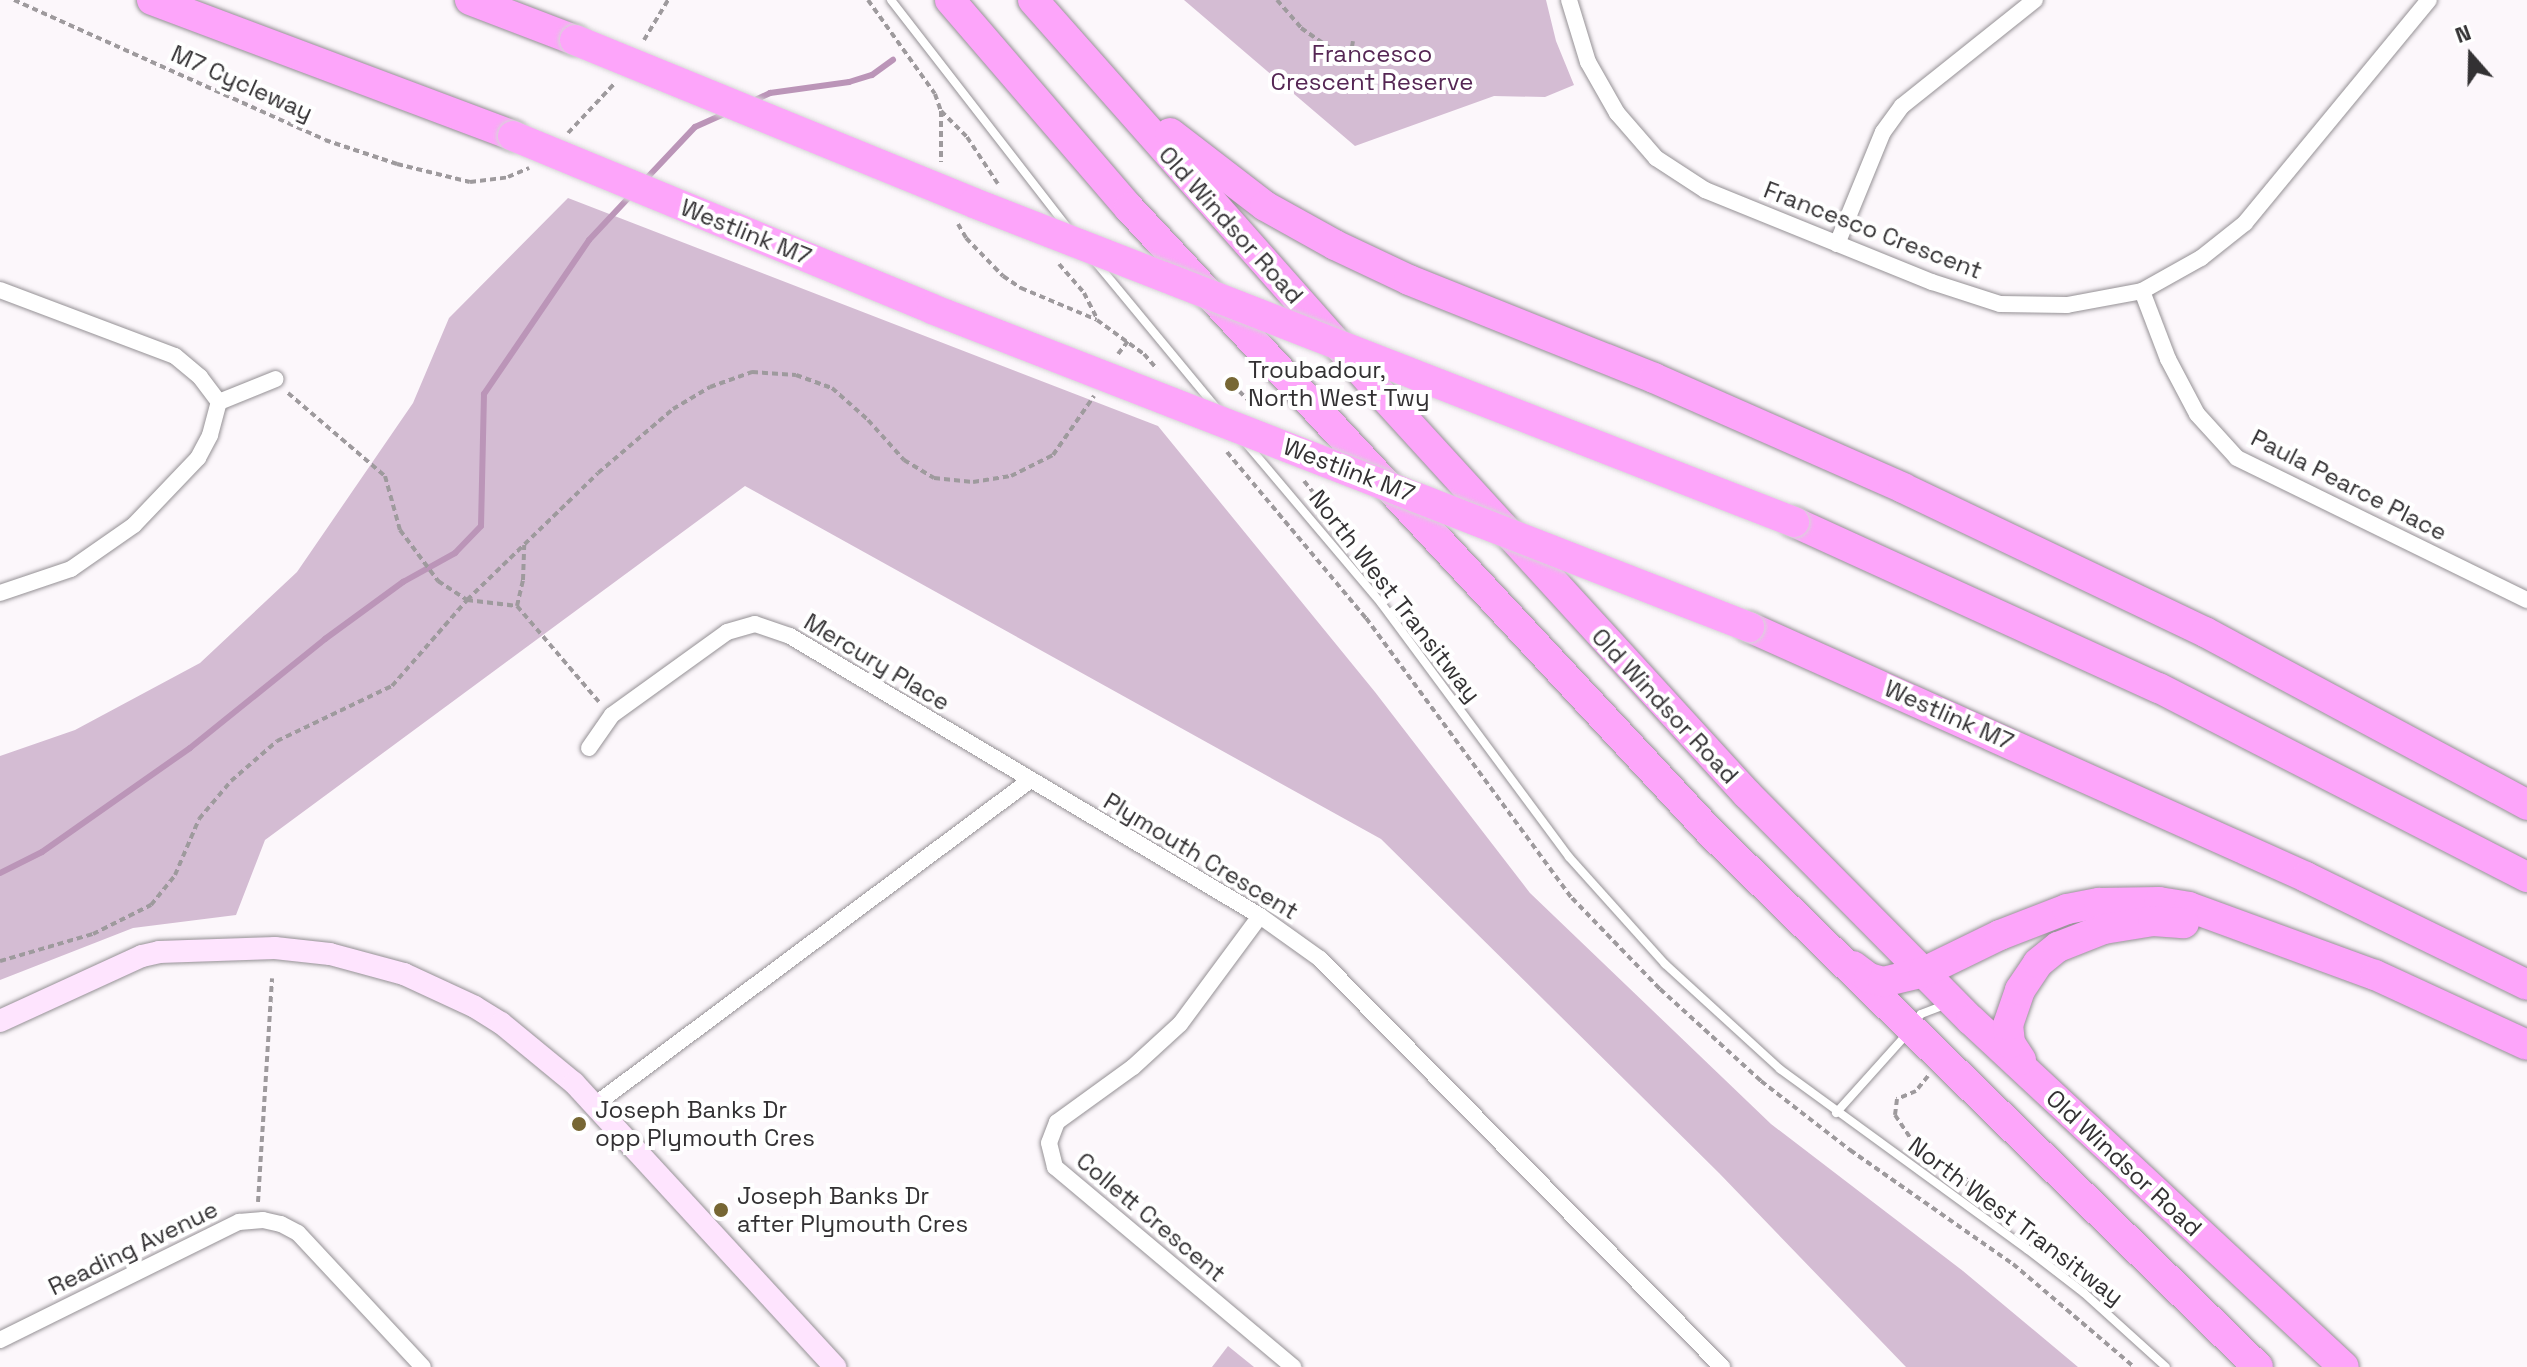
<!DOCTYPE html>
<html>
<head>
<meta charset="utf-8">
<style>
  body { margin:0 }
  #map { position:relative; width:2527px; height:1367px; overflow:hidden; background:#fcf7fb; font-family:"Space Grotesk",sans-serif }
  div>[style] { position:absolute }
  [style*='--x'] { left:calc(var(--x)*1px); top:calc(var(--y)*1px); width:calc(var(--w)*1px); rotate:calc(var(--a)*1deg) }
  .green>* { inset:0; background:#d4bcd3 }
  .stream>* { height:6px; margin:-3px; padding:0 3px; transform-origin:3px; border-radius:3px; background:#bb95b8 }
  .path>* { height:4px; margin-top:-2px; transform-origin:0; background:repeating-linear-gradient(90deg,#9e9a9d 0 6px,transparent 0 10px) }
  .roads { filter:drop-shadow(0 0 2px #959195) drop-shadow(0 0 2px #959195) }
  .lane>* { height:8px; margin:-4px; padding:0 4px; transform-origin:4px; border-radius:4px; background:#fff }
  .street>* { height:16px; margin:-8px; padding:0 8px; transform-origin:8px; border-radius:8px; background:#fff }
  .secondary>* { height:22px; margin:-11px; padding:0 11px; transform-origin:11px; border-radius:11px; background:#fee4fe }
  .highway>* { height:30px; margin:-15px; padding:0 15px; transform-origin:15px; border-radius:15px; background:#fda5fa }
  .bridges { filter:drop-shadow(0 0 2px #d6d6d6) drop-shadow(0 0 2px #d6d6d6) }
  .highway-bridge>* { height:30px; margin:-15px; padding:0 15px; transform-origin:15px; border-radius:15px; background:#fda5fa }
  .dots>* { width:22px; height:22px; translate:-50% -50%; box-sizing:border-box; border:4px solid #fff; border-radius:50% }
  span { translate:-50% -50%; white-space:nowrap; text-align:center; line-height:1.15; -webkit-text-stroke:8px #fff; paint-order:stroke }
  .park-label { font-size:24px; color:#552654 }
  .street-label { font-size:24px; color:#333133 }
  .poi-label { font-size:24px; color:#333133 }
  .left { translate:0 -50%; text-align:left }
  .north { position:absolute; left:2431px; top:16px; width:80px; height:80px; -webkit-text-stroke:6px #fff; paint-order:stroke; rotate:340deg; font-size:22px; font-weight:700; line-height:32px; text-align:center; color:#333133 }
  .north::after { content:''; display:block; margin:auto; width:28px; height:36px; background:#333133; clip-path:polygon(50% 0,100% 100%,50% 72%,0 100%) }
</style>
</head>
<body>
<div id="map">
  <div class="green">
    <i style="clip-path:polygon(1184px 0,1546px 0,1556px 41px,1574px 85px,1545px 97px,1494px 96px,1355px 146px)"></i>
    <i style="clip-path:polygon(568px 198px,1158px 426px,1375px 692px,1530px 893px,1771px 1124px,1963px 1271px,2078px 1367px,1906px 1367px,1719px 1173px,1381px 839px,745px 486px,265px 840px,236px 915px,133px 928px,0 980px,0 756px,75px 730px,200px 663px,297px 572px,413px 403px,449px 318px)"></i>
    <i style="clip-path:polygon(1228px 1346px,1254px 1367px,1212px 1367px)"></i>
  </div>
  <div class="stream">
    <i style="--x:753;--y:101;--w:19;--a:-25"></i>
    <i style="--x:770;--y:93;--w:80;--a:-7.9"></i>
    <i style="--x:849;--y:82;--w:24;--a:-17"></i>
    <i style="--x:872;--y:75;--w:26;--a:-36"></i>
    <i style="--x:645;--y:180;--w:73;--a:-46.7"></i>
    <i style="--x:695;--y:127;--w:36;--a:-24"></i>
    <i style="--x:0;--y:873;--w:47;--a:-26.6"></i>
    <i style="--x:42;--y:852;--w:181;--a:-35.1"></i>
    <i style="--x:190;--y:748;--w:174;--a:-38.9"></i>
    <i style="--x:325;--y:639;--w:97;--a:-36.2"></i>
    <i style="--x:403;--y:582;--w:60;--a:-29.1"></i>
    <i style="--x:455;--y:553;--w:37;--a:-46"></i>
    <i style="--x:481;--y:526;--w:132;--a:-88.7"></i>
    <i style="--x:484;--y:394;--w:186;--a:-55.7"></i>
    <i style="--x:589;--y:240;--w:63;--a:-46.9"></i>
  </div>
  <div class="path">
    <i style="--x:14;--y:0;--w:341;--a:24.2"></i>
    <i style="--x:325;--y:140;--w:76;--a:18.4"></i>
    <i style="--x:397;--y:164;--w:75;--a:13.9"></i>
    <i style="--x:470;--y:182;--w:38;--a:-7"></i>
    <i style="--x:508;--y:177;--w:23;--a:-23"></i>
    <i style="--x:868;--y:0;--w:115;--a:54.5"></i>
    <i style="--x:935;--y:94;--w:18;--a:71"></i>
    <i style="--x:941;--y:111;--w:51;--a:90"></i>
    <i style="--x:1277;--y:0;--w:37;--a:49"></i>
    <i style="--x:1301;--y:28;--w:47;--a:34.7"></i>
    <i style="--x:1340;--y:55;--w:14;--a:-34"></i>
    <i style="--x:1352;--y:47;--w:6;--a:-81"></i>
    <i style="--x:644;--y:40;--w:47;--a:-59"></i>
    <i style="--x:941;--y:111;--w:37;--a:45"></i>
    <i style="--x:967;--y:137;--w:56;--a:56.6"></i>
    <i style="--x:568;--y:133;--w:67;--a:-46.8"></i>
    <i style="--x:958;--y:224;--w:16;--a:60"></i>
    <i style="--x:966;--y:238;--w:53;--a:45.8"></i>
    <i style="--x:1003;--y:276;--w:22;--a:34"></i>
    <i style="--x:1021;--y:288;--w:82;--a:22.8"></i>
    <i style="--x:1097;--y:320;--w:58;--a:35.9"></i>
    <i style="--x:1144;--y:354;--w:20;--a:49"></i>
    <i style="--x:1059;--y:264;--w:38;--a:49"></i>
    <i style="--x:1084;--y:293;--w:29;--a:63"></i>
    <i style="--x:1118;--y:354;--w:16;--a:-52"></i>
    <i style="--x:1232;--y:384;--w:33;--a:45"></i>
    <i style="--x:288;--y:393;--w:128;--a:40.6"></i>
    <i style="--x:385;--y:476;--w:56;--a:74.5"></i>
    <i style="--x:400;--y:530;--w:64;--a:53.3"></i>
    <i style="--x:438;--y:581;--w:35;--a:33"></i>
    <i style="--x:467;--y:600;--w:50;--a:6.8"></i>
    <i style="--x:517;--y:606;--w:126;--a:49.5"></i>
    <i style="--x:1227;--y:452;--w:217;--a:50.1"></i>
    <i style="--x:1366;--y:618;--w:348;--a:53.7"></i>
    <i style="--x:1572;--y:898;--w:127;--a:46"></i>
    <i style="--x:1660;--y:989;--w:137;--a:42.3"></i>
    <i style="--x:1761;--y:1081;--w:113;--a:37.8"></i>
    <i style="--x:1850;--y:1150;--w:199;--a:35"></i>
    <i style="--x:2013;--y:1264;--w:159;--a:40.4"></i>
    <i style="--x:1304;--y:481;--w:77;--a:50.8"></i>
    <i style="--x:517;--y:606;--w:27;--a:-77"></i>
    <i style="--x:523;--y:580;--w:35;--a:-88"></i>
    <i style="--x:0;--y:961;--w:97;--a:-16.2"></i>
    <i style="--x:93;--y:934;--w:65;--a:-26.6"></i>
    <i style="--x:151;--y:905;--w:38;--a:-51"></i>
    <i style="--x:175;--y:875;--w:61;--a:-66.8"></i>
    <i style="--x:199;--y:819;--w:50;--a:-49.9"></i>
    <i style="--x:231;--y:781;--w:61;--a:-41"></i>
    <i style="--x:277;--y:741;--w:127;--a:-25.6"></i>
    <i style="--x:392;--y:686;--w:114;--a:-48.9"></i>
    <i style="--x:467;--y:600;--w:182;--a:-44.1"></i>
    <i style="--x:598;--y:473;--w:99;--a:-40.5"></i>
    <i style="--x:673;--y:409;--w:43;--a:-30.7"></i>
    <i style="--x:710;--y:387;--w:45;--a:-19.7"></i>
    <i style="--x:752;--y:372;--w:44;--a:3.9"></i>
    <i style="--x:796;--y:375;--w:38;--a:20"></i>
    <i style="--x:832;--y:388;--w:48;--a:41.6"></i>
    <i style="--x:868;--y:420;--w:54;--a:48"></i>
    <i style="--x:904;--y:460;--w:35;--a:31"></i>
    <i style="--x:934;--y:478;--w:39;--a:6"></i>
    <i style="--x:973;--y:482;--w:38;--a:-9"></i>
    <i style="--x:1011;--y:476;--w:47;--a:-26.6"></i>
    <i style="--x:1053;--y:455;--w:72;--a:-55.2"></i>
    <i style="--x:1928;--y:1076;--w:19;--a:129"></i>
    <i style="--x:1916;--y:1091;--w:21;--a:157"></i>
    <i style="--x:1897;--y:1099;--w:16;--a:97"></i>
    <i style="--x:1895;--y:1115;--w:32;--a:56"></i>
    <i style="--x:1913;--y:1142;--w:70;--a:35.1"></i>
    <i style="--x:1970;--y:1182;--w:9;--a:126"></i>
    <i style="--x:258;--y:1202;--w:224;--a:-86.4"></i>
  </div>
  <div class="roads">
    <div class="lane">
      <i style="--x:891;--y:0;--w:289;--a:52.2"></i>
      <i style="--x:1094;--y:260;--w:195;--a:50.4"></i>
      <i style="--x:1245;--y:442;--w:211;--a:49.8"></i>
      <i style="--x:1381;--y:603;--w:316;--a:53.5"></i>
      <i style="--x:1569;--y:857;--w:144;--a:48.1"></i>
      <i style="--x:1665;--y:964;--w:156;--a:42.4"></i>
      <i style="--x:1780;--y:1069;--w:306;--a:36.1"></i>
      <i style="--x:2027;--y:1249;--w:72;--a:37.7"></i>
      <i style="--x:2084;--y:1293;--w:110;--a:42.1"></i>
      <i style="--x:1914;--y:1023;--w:11;--a:-52"></i>
      <i style="--x:1921;--y:1014;--w:28;--a:-21"></i>
      <i style="--x:1836;--y:1113;--w:106;--a:-48.1"></i>
    </div>
    <div class="street">
      <i style="--x:1569;--y:0;--w:65;--a:73"></i>
      <i style="--x:1588;--y:62;--w:59;--a:60.4"></i>
      <i style="--x:1617;--y:113;--w:60;--a:49.1"></i>
      <i style="--x:1656;--y:158;--w:59;--a:33.1"></i>
      <i style="--x:1705;--y:190;--w:245;--a:22.1"></i>
      <i style="--x:1932;--y:282;--w:71;--a:17.9"></i>
      <i style="--x:2000;--y:304;--w:67;--a:0.9"></i>
      <i style="--x:2067;--y:305;--w:76;--a:-10.6"></i>
      <i style="--x:2142;--y:291;--w:68;--a:-29.2"></i>
      <i style="--x:2201;--y:258;--w:56;--a:-38.5"></i>
      <i style="--x:2245;--y:223;--w:289;--a:-50.5"></i>
      <i style="--x:1837;--y:244;--w:121;--a:-67.7"></i>
      <i style="--x:1883;--y:132;--w:32;--a:-54"></i>
      <i style="--x:1902;--y:106;--w:170;--a:-38.6"></i>
      <i style="--x:0;--y:290;--w:187;--a:20.7"></i>
      <i style="--x:175;--y:356;--w:33;--a:40"></i>
      <i style="--x:200;--y:377;--w:31;--a:53"></i>
      <i style="--x:2142;--y:291;--w:73;--a:69.1"></i>
      <i style="--x:2168;--y:359;--w:62;--a:62.2"></i>
      <i style="--x:2197;--y:414;--w:59;--a:47.7"></i>
      <i style="--x:2237;--y:458;--w:323;--a:26.1"></i>
      <i style="--x:219;--y:402;--w:61;--a:-22"></i>
      <i style="--x:0;--y:593;--w:75;--a:-18.7"></i>
      <i style="--x:71;--y:569;--w:77;--a:-34.9"></i>
      <i style="--x:134;--y:525;--w:93;--a:-46.3"></i>
      <i style="--x:198;--y:458;--w:26;--a:-62"></i>
      <i style="--x:210;--y:435;--w:34;--a:-75"></i>
      <i style="--x:589;--y:748;--w:40;--a:-55.1"></i>
      <i style="--x:612;--y:715;--w:142;--a:-35.8"></i>
      <i style="--x:727;--y:632;--w:29;--a:-16"></i>
      <i style="--x:755;--y:624;--w:37;--a:19"></i>
      <i style="--x:790;--y:636;--w:547;--a:30.78"></i>
      <i style="--x:1260;--y:916;--w:74;--a:35.6"></i>
      <i style="--x:1320;--y:959;--w:573;--a:45.42"></i>
      <i style="--x:1260;--y:916;--w:134;--a:126.5"></i>
      <i style="--x:1180;--y:1024;--w:64;--a:137.5"></i>
      <i style="--x:1133;--y:1067;--w:94;--a:144.1"></i>
      <i style="--x:1057;--y:1122;--w:22;--a:111"></i>
      <i style="--x:1049;--y:1143;--w:25;--a:76"></i>
      <i style="--x:1055;--y:1167;--w:311;--a:40"></i>
      <i style="--x:596;--y:1104;--w:540;--a:-36.72"></i>
      <i style="--x:0;--y:1340;--w:267;--a:-26.3"></i>
      <i style="--x:239;--y:1222;--w:24;--a:-5"></i>
      <i style="--x:263;--y:1220;--w:18;--a:13"></i>
      <i style="--x:281;--y:1224;--w:19;--a:28"></i>
      <i style="--x:298;--y:1233;--w:183;--a:47"></i>
    </div>
    <div class="secondary">
      <i style="--x:0;--y:1021;--w:156;--a:-24.6"></i>
      <i style="--x:142;--y:956;--w:17;--a:-13"></i>
      <i style="--x:159;--y:952;--w:116;--a:-2"></i>
      <i style="--x:275;--y:948;--w:55;--a:6.2"></i>
      <i style="--x:330;--y:954;--w:77;--a:15.1"></i>
      <i style="--x:404;--y:974;--w:78;--a:24.9"></i>
      <i style="--x:475;--y:1007;--w:31;--a:32"></i>
      <i style="--x:501;--y:1023;--w:94;--a:39.4"></i>
      <i style="--x:574;--y:1083;--w:386;--a:47.4"></i>
    </div>
    <div class="highway">
      <i style="--x:152;--y:0;--w:386;--a:20.6"></i>
      <i style="--x:470;--y:0;--w:112;--a:20.9"></i>
      <i style="--x:950;--y:0;--w:274;--a:49.3"></i>
      <i style="--x:1129;--y:208;--w:855;--a:47.04"></i>
      <i style="--x:1712;--y:834;--w:763;--a:44.31"></i>
      <i style="--x:1033;--y:0;--w:519;--a:48.51"></i>
      <i style="--x:1377;--y:389;--w:549;--a:47.59"></i>
      <i style="--x:1747;--y:794;--w:318;--a:45.3"></i>
      <i style="--x:1971;--y:1020;--w:509;--a:42.93"></i>
      <i style="--x:1170;--y:133;--w:120;--a:37.5"></i>
      <i style="--x:1265;--y:206;--w:80;--a:29.1"></i>
      <i style="--x:1335;--y:245;--w:82;--a:25.3"></i>
      <i style="--x:1409;--y:280;--w:264;--a:21.8"></i>
      <i style="--x:1654;--y:378;--w:272;--a:23.8"></i>
      <i style="--x:1903;--y:488;--w:335;--a:25.5"></i>
      <i style="--x:2205;--y:632;--w:366;--a:28.2"></i>
      <i style="--x:1794;--y:522;--w:401;--a:24.5"></i>
      <i style="--x:2159;--y:688;--w:414;--a:27.2"></i>
      <i style="--x:1749;--y:627;--w:611;--a:24.17"></i>
      <i style="--x:2306;--y:877;--w:246;--a:26"></i>
      <i style="--x:1853;--y:966;--w:20;--a:37"></i>
      <i style="--x:1869;--y:978;--w:15;--a:16"></i>
      <i style="--x:1883;--y:982;--w:42;--a:-13.7"></i>
      <i style="--x:1924;--y:972;--w:85;--a:-26"></i>
      <i style="--x:2000;--y:935;--w:72;--a:-21.2"></i>
      <i style="--x:2067;--y:909;--w:33;--a:-11"></i>
      <i style="--x:2099;--y:903;--w:60;--a:-1"></i>
      <i style="--x:2159;--y:902;--w:30;--a:9"></i>
      <i style="--x:2189;--y:907;--w:198;--a:20.1"></i>
      <i style="--x:2375;--y:975;--w:167;--a:24.7"></i>
      <i style="--x:2021;--y:1060;--w:20;--a:-123"></i>
      <i style="--x:2010;--y:1043;--w:18;--a:-96"></i>
      <i style="--x:2008;--y:1025;--w:37;--a:-71"></i>
      <i style="--x:2020;--y:990;--w:32;--a:-56"></i>
      <i style="--x:2038;--y:963;--w:26;--a:-39"></i>
      <i style="--x:2058;--y:947;--w:49;--a:-21.4"></i>
      <i style="--x:2104;--y:929;--w:50;--a:-9.3"></i>
      <i style="--x:2153;--y:921;--w:31;--a:4"></i>
    </div>
  </div>
  <div class="bridges">
    <div class="highway-bridge">
      <i style="--x:575;--y:40;--w:431;--a:22.2"></i>
      <i style="--x:974;--y:203;--w:880;--a:21.26"></i>
      <i style="--x:513;--y:136;--w:453;--a:22.4"></i>
      <i style="--x:932;--y:309;--w:877;--a:21.27"></i>
    </div>
  </div>
  <div class="dots">
    <i style="left:1232px;top:384px;background:#776734"></i>
    <i style="left:579px;top:1124px;background:#776734"></i>
    <i style="left:721px;top:1210px;background:#776734"></i>
  </div>
  <div class="park-label">
    <span style="left:1372px;top:68px">Francesco<br>Crescent Reserve</span>
  </div>
  <div class="street-label">
    <span style="left:242px;top:83px;rotate:24deg">M7 Cycleway</span>
    <span style="left:1231px;top:225px;rotate:48deg">Old Windsor Road</span>
    <span style="left:1873px;top:230px;rotate:21deg">Francesco Crescent</span>
    <span style="left:746px;top:232px;rotate:22deg">Westlink M7</span>
    <span style="left:1349px;top:470px;rotate:21deg">Westlink M7</span>
    <span style="left:2349px;top:485px;rotate:27deg">Paula Pearce Place</span>
    <span style="left:1395px;top:596px;rotate:52deg">North West Transitway</span>
    <span style="left:877px;top:662px;rotate:31deg">Mercury Place</span>
    <span style="left:1665px;top:706px;rotate:47deg">Old Windsor Road</span>
    <span style="left:1949px;top:715px;rotate:24deg">Westlink M7</span>
    <span style="left:1201px;top:856px;rotate:31deg">Plymouth Crescent</span>
    <span style="left:2124px;top:1163px;rotate:43deg">Old Windsor Road</span>
    <span style="left:1151px;top:1217px;rotate:40deg">Collett Crescent</span>
    <span style="left:2016px;top:1221px;rotate:37deg">North West Transitway</span>
    <span style="left:133px;top:1248px;rotate:-26deg">Reading Avenue</span>
  </div>
  <div class="poi-label">
    <span class="left" style="left:1248px;top:384px">Troubadour,<br>North West Twy</span>
    <span class="left" style="left:595px;top:1124px">Joseph Banks Dr<br>opp Plymouth Cres</span>
    <span class="left" style="left:737px;top:1210px">Joseph Banks Dr<br>after Plymouth Cres</span>
  </div>
  <div class="north">N</div>
</div>
</body>
</html>
